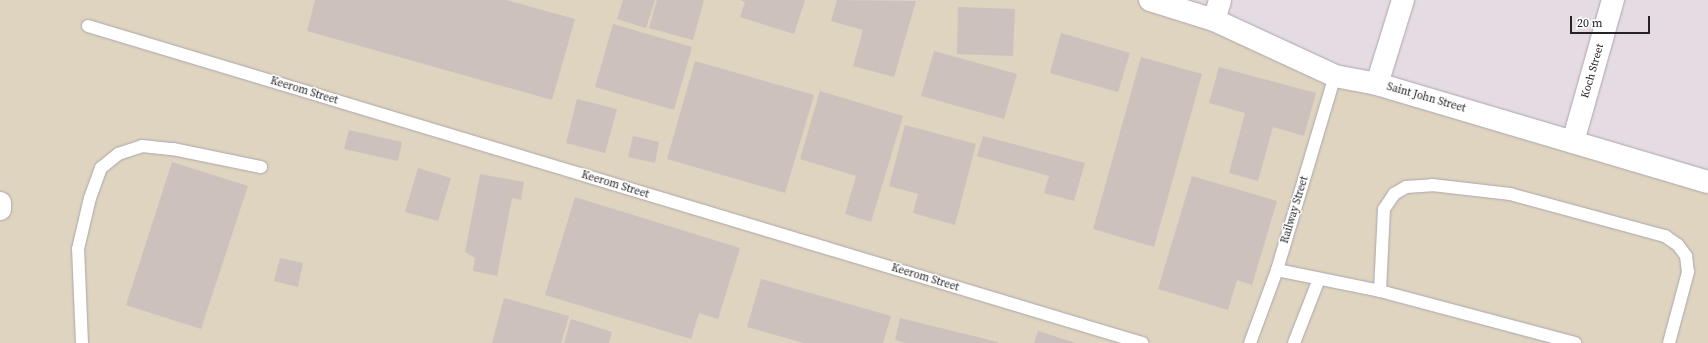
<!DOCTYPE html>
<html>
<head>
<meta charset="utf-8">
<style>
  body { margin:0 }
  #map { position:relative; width:1708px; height:343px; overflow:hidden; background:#e4dbe3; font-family:"Source Serif 4",serif }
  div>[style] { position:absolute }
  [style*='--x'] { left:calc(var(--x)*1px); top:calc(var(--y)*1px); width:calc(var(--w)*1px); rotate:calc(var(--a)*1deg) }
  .industrial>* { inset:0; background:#ded4bf }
  .building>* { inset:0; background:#cdc1be }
  .roads { filter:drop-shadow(0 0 1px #ada5ac) drop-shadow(0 0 1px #ada5ac) }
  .lane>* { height:12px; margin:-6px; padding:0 6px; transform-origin:6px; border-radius:6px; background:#fff }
  .street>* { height:22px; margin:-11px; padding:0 11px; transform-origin:11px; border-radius:11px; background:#fff }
  .highway>* { height:22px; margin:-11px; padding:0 11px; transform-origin:11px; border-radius:11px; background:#fff }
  span { translate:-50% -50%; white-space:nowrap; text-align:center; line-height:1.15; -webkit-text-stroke:3px #fff; paint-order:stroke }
  .street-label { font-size:11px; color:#262225 }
  .scale { position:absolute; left:1570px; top:16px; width:80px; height:18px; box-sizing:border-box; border:2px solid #262225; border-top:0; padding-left:5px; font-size:12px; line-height:14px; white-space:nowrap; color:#262225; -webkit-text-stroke:3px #fff; paint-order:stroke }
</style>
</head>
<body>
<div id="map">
  <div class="industrial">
    <i style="clip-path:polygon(0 0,1150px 0,1335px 76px,1708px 182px,1708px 343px,0 343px)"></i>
  </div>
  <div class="building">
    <i style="clip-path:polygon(315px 0,506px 0,575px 19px,552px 100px,307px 31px)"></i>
    <i style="clip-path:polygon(623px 0,655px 0,646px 28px,617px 19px)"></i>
    <i style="clip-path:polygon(657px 0,704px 0,693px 40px,649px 28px)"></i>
    <i style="clip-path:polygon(740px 0,805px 0,794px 34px,740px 17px,745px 2px)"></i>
    <i style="clip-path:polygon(837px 0,916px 1px,894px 77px,853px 66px,863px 30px,831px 21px)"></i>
    <i style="clip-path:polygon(958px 7px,1015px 9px,1013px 56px,957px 54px)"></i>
    <i style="clip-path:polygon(613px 24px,692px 47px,674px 110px,595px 87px)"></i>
    <i style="clip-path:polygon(1061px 33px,1130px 53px,1118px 92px,1050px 73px)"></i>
    <i style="clip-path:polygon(934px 51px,1017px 74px,1004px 119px,921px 96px)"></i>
    <i style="clip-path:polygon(1141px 57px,1202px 74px,1154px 247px,1093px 229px)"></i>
    <i style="clip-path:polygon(695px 61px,814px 95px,785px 193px,667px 159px)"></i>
    <i style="clip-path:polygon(1219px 67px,1316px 93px,1304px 136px,1273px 127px,1258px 181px,1229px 173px,1245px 113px,1209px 103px)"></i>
    <i style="clip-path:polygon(820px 91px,903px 116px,871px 222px,845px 214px,856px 176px,800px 159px)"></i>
    <i style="clip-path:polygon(577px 99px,617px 109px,605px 153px,566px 143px)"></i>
    <i style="clip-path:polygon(905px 125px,976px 144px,955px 225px,913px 213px,918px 194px,889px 186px)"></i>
    <i style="clip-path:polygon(349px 130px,402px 142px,398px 161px,344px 149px)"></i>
    <i style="clip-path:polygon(633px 136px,659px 142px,655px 163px,628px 157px)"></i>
    <i style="clip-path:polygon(983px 136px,1085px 163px,1074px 201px,1044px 193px,1049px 176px,977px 156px)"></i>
    <i style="clip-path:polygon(172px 162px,248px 186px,201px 329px,126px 305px)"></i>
    <i style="clip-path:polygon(418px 168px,451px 178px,438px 221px,405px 212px)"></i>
    <i style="clip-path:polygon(480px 174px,524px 182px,521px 200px,512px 198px,497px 276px,473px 271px,475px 258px,465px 252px)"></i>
    <i style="clip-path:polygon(1192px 176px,1277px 201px,1252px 285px,1237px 280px,1228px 310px,1158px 289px)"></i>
    <i style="clip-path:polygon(575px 197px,740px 248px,718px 319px,699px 313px,691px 339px,545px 295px)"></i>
    <i style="clip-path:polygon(280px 258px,303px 263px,298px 287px,274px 281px)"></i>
    <i style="clip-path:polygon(761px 279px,891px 316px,883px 343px,804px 343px,747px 327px)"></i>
    <i style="clip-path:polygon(504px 298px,569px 316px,561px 343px,492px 343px)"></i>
    <i style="clip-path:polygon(900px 318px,998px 342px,998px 343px,906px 343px,895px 340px)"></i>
    <i style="clip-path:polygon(571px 319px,612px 332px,609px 343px,564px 343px)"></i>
    <i style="clip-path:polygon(1038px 331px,1076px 343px,1034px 343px)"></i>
  </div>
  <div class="roads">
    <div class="lane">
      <i style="--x:88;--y:26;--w:1101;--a:16.74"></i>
      <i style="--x:1277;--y:270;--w:105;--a:11.5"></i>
      <i style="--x:1380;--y:291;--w:202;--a:14.9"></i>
      <i style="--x:1380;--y:291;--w:82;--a:-87.2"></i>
      <i style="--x:1384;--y:209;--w:18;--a:-56"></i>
      <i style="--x:1394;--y:194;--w:14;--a:-30"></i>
      <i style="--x:1406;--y:187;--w:26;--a:-4"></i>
      <i style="--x:1432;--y:185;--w:79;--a:6.6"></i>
      <i style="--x:1510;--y:194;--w:161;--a:15.2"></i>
      <i style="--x:1665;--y:236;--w:16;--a:35"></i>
      <i style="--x:1678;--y:245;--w:14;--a:54"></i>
      <i style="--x:1686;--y:256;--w:16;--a:83"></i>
      <i style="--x:1688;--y:272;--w:73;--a:105"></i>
      <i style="--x:82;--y:343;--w:94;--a:-92.4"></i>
      <i style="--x:78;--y:249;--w:52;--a:-76.8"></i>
      <i style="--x:90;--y:198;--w:32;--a:-70"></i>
      <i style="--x:101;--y:168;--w:22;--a:-39"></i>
      <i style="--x:118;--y:154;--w:25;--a:-18"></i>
      <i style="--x:142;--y:146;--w:31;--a:6"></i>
      <i style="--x:173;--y:149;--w:90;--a:11.6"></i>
      <i style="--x:1250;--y:343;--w:78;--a:-69.7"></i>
      <i style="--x:1277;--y:270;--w:202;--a:-73.4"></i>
      <i style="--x:1294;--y:343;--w:69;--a:-68.7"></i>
    </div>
    <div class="street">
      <i style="--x:1150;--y:0;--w:67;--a:17.4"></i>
      <i style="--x:1214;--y:20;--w:133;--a:24.8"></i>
      <i style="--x:1335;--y:76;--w:43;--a:10.8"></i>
      <i style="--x:1377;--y:84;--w:345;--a:16.5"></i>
      <i style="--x:1214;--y:20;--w:21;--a:-73"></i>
      <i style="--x:1377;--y:84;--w:88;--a:-72.8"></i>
      <i style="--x:1573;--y:142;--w:148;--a:-74.3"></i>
    </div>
    <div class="highway">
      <i style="--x:0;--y:203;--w:6;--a:90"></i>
    </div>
  </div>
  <div class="street-label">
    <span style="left:1593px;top:71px;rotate:-74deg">Koch Street</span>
    <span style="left:304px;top:91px;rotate:17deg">Keerom Street</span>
    <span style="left:1426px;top:98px;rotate:16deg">Saint John Street</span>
    <span style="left:615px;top:185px;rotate:17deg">Keerom Street</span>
    <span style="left:1295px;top:210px;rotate:-73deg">Railway Street</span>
    <span style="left:925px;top:278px;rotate:17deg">Keerom Street</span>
  </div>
  <div class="scale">20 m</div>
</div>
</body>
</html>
